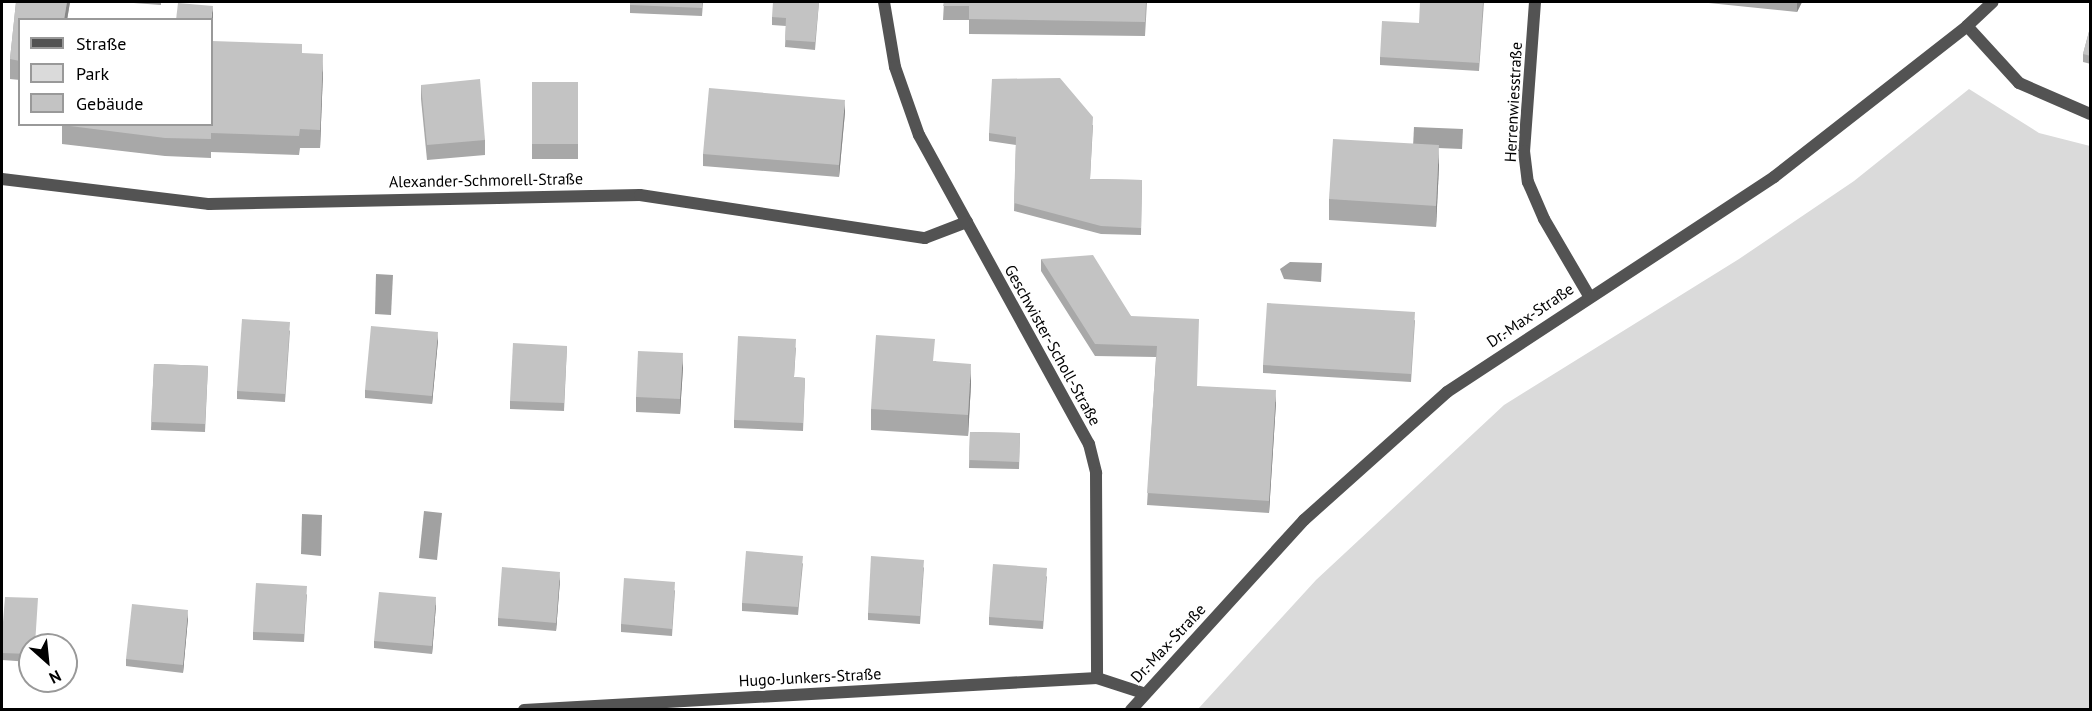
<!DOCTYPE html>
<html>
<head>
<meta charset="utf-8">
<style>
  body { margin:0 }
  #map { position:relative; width:2092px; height:711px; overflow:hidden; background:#fff; font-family:"PT Sans",sans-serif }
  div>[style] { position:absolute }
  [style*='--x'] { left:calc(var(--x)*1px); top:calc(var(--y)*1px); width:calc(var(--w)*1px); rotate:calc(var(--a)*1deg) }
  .green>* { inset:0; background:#dadada }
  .water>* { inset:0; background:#a1a1a1 }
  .street>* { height:12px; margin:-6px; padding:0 6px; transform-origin:6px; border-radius:6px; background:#535353 }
  .wall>* { inset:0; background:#a8a8a8 }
  .shaded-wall>* { inset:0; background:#888 }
  .building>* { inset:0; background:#c3c3c3 }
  span { translate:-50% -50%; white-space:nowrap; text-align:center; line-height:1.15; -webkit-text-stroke:4.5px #fff; paint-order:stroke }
  .street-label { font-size:16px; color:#000 }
  .frame { position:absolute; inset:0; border:3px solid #000; pointer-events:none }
  .legend { position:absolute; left:18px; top:18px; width:195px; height:108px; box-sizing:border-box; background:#fff; border:2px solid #999; margin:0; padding:8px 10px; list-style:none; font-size:18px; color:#000 }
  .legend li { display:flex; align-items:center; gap:12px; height:30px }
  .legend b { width:30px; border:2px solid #999 }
  .north { position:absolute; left:18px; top:633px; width:60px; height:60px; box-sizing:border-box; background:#fff; border:2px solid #999; border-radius:50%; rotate:153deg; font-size:16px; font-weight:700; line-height:24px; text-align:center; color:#000 }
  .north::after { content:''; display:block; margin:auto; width:21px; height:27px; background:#000; clip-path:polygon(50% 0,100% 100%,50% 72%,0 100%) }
</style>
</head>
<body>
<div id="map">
  <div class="green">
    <i style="clip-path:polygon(1969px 89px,2039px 133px,2090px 146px,2090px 709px,1198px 709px,1316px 580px,1504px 405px,1739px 259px,1854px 181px)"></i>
  </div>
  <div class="water">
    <i style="clip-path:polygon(1414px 127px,1463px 129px,1462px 149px,1413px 147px)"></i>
    <i style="clip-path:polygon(1290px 262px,1322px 263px,1321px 282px,1284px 279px,1280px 269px)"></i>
    <i style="clip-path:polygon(376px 274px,393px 275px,391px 315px,375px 314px)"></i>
    <i style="clip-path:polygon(424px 511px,442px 513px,437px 560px,419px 558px)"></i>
    <i style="clip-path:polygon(302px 514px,322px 515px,321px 556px,301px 554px)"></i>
  </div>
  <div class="street">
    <i style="--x:884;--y:2;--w:66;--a:80.4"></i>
    <i style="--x:895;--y:67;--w:72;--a:70.6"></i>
    <i style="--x:919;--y:135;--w:353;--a:61.2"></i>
    <i style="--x:1089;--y:444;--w:30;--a:76"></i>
    <i style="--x:1096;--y:473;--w:205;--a:89.7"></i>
    <i style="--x:1097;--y:678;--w:48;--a:18.1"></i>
    <i style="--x:1535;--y:2;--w:149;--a:94.2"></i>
    <i style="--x:1524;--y:151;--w:31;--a:83"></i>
    <i style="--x:1528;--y:182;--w:40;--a:66.6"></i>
    <i style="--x:1544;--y:219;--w:89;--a:59.7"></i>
    <i style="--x:1967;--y:26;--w:77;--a:47.6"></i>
    <i style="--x:2019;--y:83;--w:77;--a:23.6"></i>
    <i style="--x:2;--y:179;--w:209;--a:6.9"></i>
    <i style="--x:209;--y:204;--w:431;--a:-1.2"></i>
    <i style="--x:640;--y:195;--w:288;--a:8.6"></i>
    <i style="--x:925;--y:238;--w:45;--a:-20.9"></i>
    <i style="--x:524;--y:710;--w:574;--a:-3.2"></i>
    <i style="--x:1131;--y:710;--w:257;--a:-47.7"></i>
    <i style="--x:1304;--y:520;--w:192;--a:-41.8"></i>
    <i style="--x:1447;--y:392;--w:391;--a:-33.3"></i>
    <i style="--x:1774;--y:177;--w:245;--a:-38"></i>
    <i style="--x:1967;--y:26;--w:35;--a:-43"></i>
  </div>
  <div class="wall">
    <i style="clip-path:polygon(16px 2px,70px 2px,67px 20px,20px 20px,20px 80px,10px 79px,10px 59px)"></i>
    <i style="clip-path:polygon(120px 2px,161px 2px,161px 5px)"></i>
    <i style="clip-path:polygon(630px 2px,703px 2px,702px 16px,630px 13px)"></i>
    <i style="clip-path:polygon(819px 2px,815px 50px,785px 47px,786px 26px,772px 25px,772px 17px)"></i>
    <i style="clip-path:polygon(944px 2px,1147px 2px,1145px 36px,969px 34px,969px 20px,943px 20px)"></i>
    <i style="clip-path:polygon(1484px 2px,1479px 71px,1380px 65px,1380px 57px,1419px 23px)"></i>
    <i style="clip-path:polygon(1699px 2px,1802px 2px,1797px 12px)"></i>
    <i style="clip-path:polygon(2091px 24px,2091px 64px,2083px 62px,2083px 54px)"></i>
    <i style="clip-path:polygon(302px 53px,323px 72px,320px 148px,300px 148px,299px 155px,211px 152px,211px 158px,165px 156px,62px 144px,62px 124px)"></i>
    <i style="clip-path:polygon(532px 82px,578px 82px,578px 159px,532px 159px)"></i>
    <i style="clip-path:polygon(421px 85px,485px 140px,485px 155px,427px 160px,421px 99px)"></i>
    <i style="clip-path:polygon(845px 112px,839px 177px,703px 166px,703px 154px)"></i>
    <i style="clip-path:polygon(1093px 125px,1090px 179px,1142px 180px,1141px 235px,1101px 234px,1014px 211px,1016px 145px,989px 141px,989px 133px)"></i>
    <i style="clip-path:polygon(1439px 166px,1436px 227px,1329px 220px,1329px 199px)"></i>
    <i style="clip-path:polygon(1041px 259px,1131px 316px,1197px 386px,1276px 402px,1269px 513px,1147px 505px,1156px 357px,1095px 356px,1041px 271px)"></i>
    <i style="clip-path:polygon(1415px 320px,1411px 382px,1263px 373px,1263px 365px)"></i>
    <i style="clip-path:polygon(290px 330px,285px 402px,237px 399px,237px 391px)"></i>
    <i style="clip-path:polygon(438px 340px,432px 404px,365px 398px,365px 390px)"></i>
    <i style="clip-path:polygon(567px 346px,564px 411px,510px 409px,510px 401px)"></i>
    <i style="clip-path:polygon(796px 347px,794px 377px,805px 378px,803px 431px,734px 428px,734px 420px)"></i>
    <i style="clip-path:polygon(935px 361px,971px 384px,968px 436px,871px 430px,871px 409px)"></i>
    <i style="clip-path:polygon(154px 364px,208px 366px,205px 432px,151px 430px)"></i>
    <i style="clip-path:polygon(683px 367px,680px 414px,636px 412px,636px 397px)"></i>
    <i style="clip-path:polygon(970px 432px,1020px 433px,1019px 469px,969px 468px)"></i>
    <i style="clip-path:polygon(803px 563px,798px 615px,742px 611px,742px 603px)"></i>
    <i style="clip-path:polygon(924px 567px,920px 624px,868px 620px,868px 613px)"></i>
    <i style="clip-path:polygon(1047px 576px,1043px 629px,989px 625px,989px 617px)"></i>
    <i style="clip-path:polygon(560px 580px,556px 631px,498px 626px,498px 618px)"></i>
    <i style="clip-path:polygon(675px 590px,672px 636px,621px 632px,621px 624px)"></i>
    <i style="clip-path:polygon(307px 594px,304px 642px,253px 640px,253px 632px)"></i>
    <i style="clip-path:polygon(436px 605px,432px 654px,374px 648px,374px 641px)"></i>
    <i style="clip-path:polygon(188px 618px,183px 673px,126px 666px,126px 659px)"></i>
    <i style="clip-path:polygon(2px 622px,3px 622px,30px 645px,30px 662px,2px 660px)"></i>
  </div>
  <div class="shaded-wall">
    <i style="clip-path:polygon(67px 2px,70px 2px,67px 20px,64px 20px)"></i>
    <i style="clip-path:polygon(1797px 2px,1802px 2px,1797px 12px)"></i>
    <i style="clip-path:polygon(213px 6px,213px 25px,212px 36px,211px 20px)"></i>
    <i style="clip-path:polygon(323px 54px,323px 72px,320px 148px,320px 130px)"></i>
    <i style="clip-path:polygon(845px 100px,845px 112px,839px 177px,839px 165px)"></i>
    <i style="clip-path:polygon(1439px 145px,1439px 166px,1436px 227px,1436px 206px)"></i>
    <i style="clip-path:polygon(438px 332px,438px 340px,432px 404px,432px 396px)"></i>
    <i style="clip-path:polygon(683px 353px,683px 367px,680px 414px,680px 399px)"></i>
    <i style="clip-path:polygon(971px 364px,971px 384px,968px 436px,968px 415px)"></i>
    <i style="clip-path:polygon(1276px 390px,1276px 402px,1269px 513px,1269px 501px)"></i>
    <i style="clip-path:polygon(560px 572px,560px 580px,556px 631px,556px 623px)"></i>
    <i style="clip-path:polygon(436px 597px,436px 605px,432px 654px,432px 646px)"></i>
    <i style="clip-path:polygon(188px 610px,188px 618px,183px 673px,183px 665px)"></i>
  </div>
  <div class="building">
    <i style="clip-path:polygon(16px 2px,67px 2px,64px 20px,20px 20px,20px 61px,10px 59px)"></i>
    <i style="clip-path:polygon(630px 2px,702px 2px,702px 8px,630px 5px)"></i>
    <i style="clip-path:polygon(773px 2px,819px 2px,815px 42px,785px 40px,786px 18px,772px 17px)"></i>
    <i style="clip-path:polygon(944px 2px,1146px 2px,1145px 22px,969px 19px,969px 6px,943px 6px)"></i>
    <i style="clip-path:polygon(1420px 2px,1483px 2px,1479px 63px,1380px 57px,1382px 21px,1419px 23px)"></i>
    <i style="clip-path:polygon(178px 3px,213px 6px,211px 20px,176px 20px)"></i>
    <i style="clip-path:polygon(2091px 24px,2091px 56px,2083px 54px)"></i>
    <i style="clip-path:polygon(212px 41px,302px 44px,302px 53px,323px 54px,320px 130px,300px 129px,299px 136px,211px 133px,211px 139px,165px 138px,62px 125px,212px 124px)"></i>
    <i style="clip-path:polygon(1060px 78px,1093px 117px,1090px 179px,1142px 180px,1141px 228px,1101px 226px,1014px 203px,1016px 137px,989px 133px,992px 79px)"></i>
    <i style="clip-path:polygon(480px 79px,485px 140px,427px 145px,421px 85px)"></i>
    <i style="clip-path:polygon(532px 82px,578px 82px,578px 144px,532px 144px)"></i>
    <i style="clip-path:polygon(709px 88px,845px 100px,839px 165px,703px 154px)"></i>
    <i style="clip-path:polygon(1333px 139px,1439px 145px,1436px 206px,1329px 199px)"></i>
    <i style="clip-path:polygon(1093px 255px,1131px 316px,1199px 319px,1197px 386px,1276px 390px,1269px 501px,1147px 493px,1157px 346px,1095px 344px,1041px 259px)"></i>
    <i style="clip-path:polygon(1267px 303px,1415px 312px,1411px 374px,1263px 365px)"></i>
    <i style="clip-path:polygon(242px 319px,290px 322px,285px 394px,237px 391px)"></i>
    <i style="clip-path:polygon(371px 326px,438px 332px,432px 396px,365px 390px)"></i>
    <i style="clip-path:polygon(876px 335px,935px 339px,933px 361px,971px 364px,968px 415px,871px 409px)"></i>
    <i style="clip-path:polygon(738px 336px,796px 339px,794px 377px,805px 378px,803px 423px,734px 420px)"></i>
    <i style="clip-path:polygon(513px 343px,567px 346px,564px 403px,510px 401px)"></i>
    <i style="clip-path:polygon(638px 351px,683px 353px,680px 399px,636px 397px)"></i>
    <i style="clip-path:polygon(154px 364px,208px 366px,205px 424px,151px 422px)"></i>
    <i style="clip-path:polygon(970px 432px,1020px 433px,1019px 462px,969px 460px)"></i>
    <i style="clip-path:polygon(746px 551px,803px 556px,798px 607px,742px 603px)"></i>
    <i style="clip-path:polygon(871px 556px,924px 560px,920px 616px,868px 613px)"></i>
    <i style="clip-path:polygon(993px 564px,1047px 568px,1043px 621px,989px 617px)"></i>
    <i style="clip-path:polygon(502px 567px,560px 572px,556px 623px,498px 618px)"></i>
    <i style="clip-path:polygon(624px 578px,675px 582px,672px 629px,621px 624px)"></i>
    <i style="clip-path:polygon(256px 583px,307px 586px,304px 634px,253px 632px)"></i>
    <i style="clip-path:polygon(379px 592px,436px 597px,432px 646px,374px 641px)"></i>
    <i style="clip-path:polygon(5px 597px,38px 598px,35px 645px,30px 645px,30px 654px,2px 653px,2px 622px,3px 622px)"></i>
    <i style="clip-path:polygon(132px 604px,188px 610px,183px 665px,126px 659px)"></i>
  </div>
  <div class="street-label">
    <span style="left:1513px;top:102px;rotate:-87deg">Herrenwiesstraße</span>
    <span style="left:486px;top:180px;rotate:-1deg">Alexander-Schmorell-Straße</span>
    <span style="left:1530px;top:315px;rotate:-34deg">Dr.-Max-Straße</span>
    <span style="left:1053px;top:345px;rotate:61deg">Geschwister-Scholl-Straße</span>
    <span style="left:1168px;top:643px;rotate:-47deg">Dr.-Max-Straße</span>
    <span style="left:810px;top:677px;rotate:-3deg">Hugo-Junkers-Straße</span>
  </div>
  <div class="frame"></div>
  <ul class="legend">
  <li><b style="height:8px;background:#535353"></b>Straße</li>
  <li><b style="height:16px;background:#dadada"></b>Park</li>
  <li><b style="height:16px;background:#c3c3c3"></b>Gebäude</li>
  </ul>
  <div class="north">N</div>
</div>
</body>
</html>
